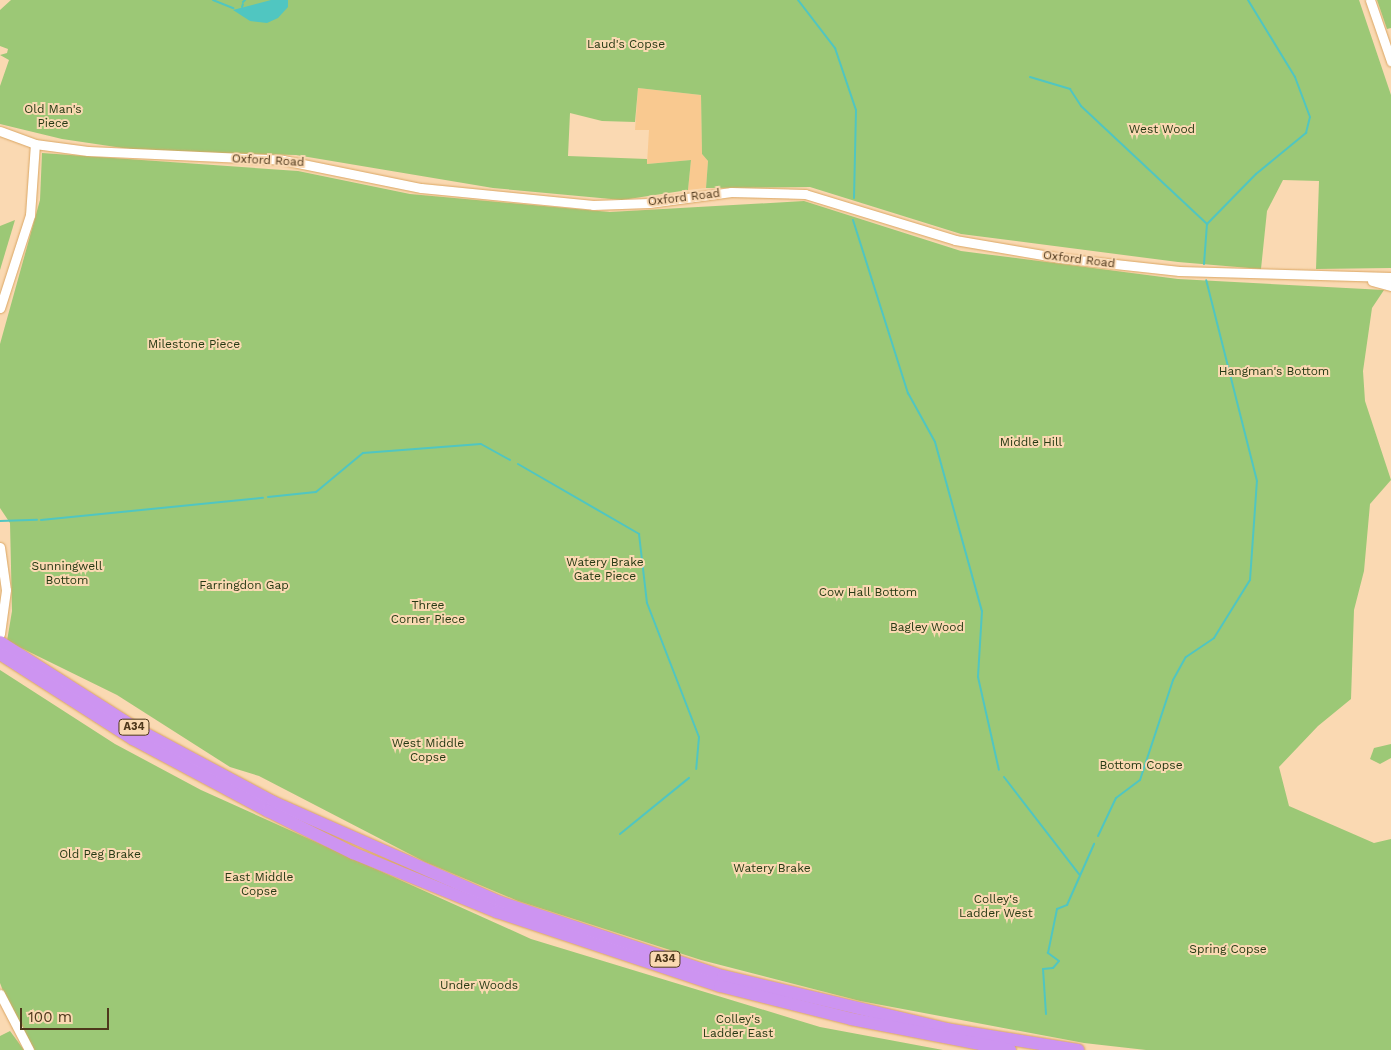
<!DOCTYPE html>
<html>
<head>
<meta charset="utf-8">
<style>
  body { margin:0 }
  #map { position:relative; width:1391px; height:1050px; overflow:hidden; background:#fad9b2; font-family:"Work Sans",sans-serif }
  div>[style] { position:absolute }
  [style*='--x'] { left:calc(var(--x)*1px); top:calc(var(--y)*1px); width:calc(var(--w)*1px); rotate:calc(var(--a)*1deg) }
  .built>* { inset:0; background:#f9c990 }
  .green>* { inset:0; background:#9cc876 }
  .water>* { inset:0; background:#50c6c1 }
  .stream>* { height:2px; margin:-1px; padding:0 1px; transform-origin:1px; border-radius:1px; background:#50c6c1 }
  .roads { filter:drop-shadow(0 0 1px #daa663) drop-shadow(0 0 1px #daa663) }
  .minor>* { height:9px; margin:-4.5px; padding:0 4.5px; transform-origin:4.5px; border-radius:4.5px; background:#fff }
  .highway>* { height:12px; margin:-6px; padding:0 6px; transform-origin:6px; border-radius:6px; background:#cd94f1 }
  span { translate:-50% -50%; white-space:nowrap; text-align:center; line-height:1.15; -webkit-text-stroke:4px #fad9b2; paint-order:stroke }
  .shield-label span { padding:1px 4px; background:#fad9b2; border:1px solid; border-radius:4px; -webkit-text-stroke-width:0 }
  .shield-label { font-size:11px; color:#4e381c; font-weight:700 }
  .park-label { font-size:12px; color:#263914 }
  .street-label { font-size:12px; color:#4e381c }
  .scale { position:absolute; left:20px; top:1008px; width:89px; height:22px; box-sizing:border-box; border:2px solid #4e381c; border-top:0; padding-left:6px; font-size:15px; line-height:18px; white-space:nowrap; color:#4e381c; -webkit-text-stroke:4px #fad9b2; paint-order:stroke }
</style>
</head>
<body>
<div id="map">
  <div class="built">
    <i style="clip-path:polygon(638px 88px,701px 95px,702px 154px,708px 161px,706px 188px,688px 190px,691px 160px,647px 164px,649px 130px,635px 130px)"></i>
  </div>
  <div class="green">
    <i style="clip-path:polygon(11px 0,1359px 0,1391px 95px,1391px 268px,1316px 269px,1319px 181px,1283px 180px,1267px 211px,1261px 269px,1178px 262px,961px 234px,810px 187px,706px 188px,708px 161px,702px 154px,701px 95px,638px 88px,635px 122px,602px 121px,570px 113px,568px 156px,647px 159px,647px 164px,691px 160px,688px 190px,622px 200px,493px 188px,296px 155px,143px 151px,62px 139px,0 124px,0 86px,9px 60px,0 55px,7px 53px,8px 49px,0 46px,0 10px)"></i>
    <i style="clip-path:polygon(1377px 0,1391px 0,1391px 28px,1387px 29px)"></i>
    <i style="clip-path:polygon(42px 153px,298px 171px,410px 194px,610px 212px,804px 201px,961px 251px,1178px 279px,1384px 290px,1372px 308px,1363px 371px,1365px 401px,1391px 480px,1370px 504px,1364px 571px,1354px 610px,1351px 699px,1318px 726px,1279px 767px,1289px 806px,1374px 843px,1391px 839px,1391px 1050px,1146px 1050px,1084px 1043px,860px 1001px,701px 960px,518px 901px,425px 862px,259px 776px,230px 767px,117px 695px,7px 641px,12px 611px,10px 523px,0 508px,0 344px,40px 200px)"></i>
    <i style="clip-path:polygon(15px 220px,0 270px,0 226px)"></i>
    <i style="clip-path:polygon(0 670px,115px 744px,201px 790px,531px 939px,820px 1027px,943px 1050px,33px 1050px,12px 1014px,0 983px)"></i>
    <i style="clip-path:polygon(1391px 744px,1391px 758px,1380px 764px,1370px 759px,1374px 748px)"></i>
    <i style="clip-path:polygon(10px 1031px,24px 1050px,0 1050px,0 1036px)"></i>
  </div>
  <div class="water">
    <i style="clip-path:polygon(271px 0,288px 0,288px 7px,278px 18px,267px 23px,250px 21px,233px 10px)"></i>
  </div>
  <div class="stream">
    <i style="--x:213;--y:0;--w:22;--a:22"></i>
    <i style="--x:798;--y:0;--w:61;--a:52.4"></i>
    <i style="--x:835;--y:48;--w:65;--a:71.3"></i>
    <i style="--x:856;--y:110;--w:88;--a:91.3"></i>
    <i style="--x:243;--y:2;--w:3;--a:-45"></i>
    <i style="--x:242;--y:7;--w:3;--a:-72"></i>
    <i style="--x:1030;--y:77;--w:42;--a:16.7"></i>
    <i style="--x:1070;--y:89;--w:20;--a:57"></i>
    <i style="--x:1081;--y:106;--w:173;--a:43.1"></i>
    <i style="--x:1207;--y:224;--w:40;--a:94.3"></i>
    <i style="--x:853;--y:220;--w:182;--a:72.4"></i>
    <i style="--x:908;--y:393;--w:56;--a:61.1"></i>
    <i style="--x:935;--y:442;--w:175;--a:74.5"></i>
    <i style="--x:982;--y:611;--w:66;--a:93.5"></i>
    <i style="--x:978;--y:677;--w:95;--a:77.3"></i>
    <i style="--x:1207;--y:224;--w:70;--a:-45.6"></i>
    <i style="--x:1256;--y:174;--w:65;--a:-39.4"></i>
    <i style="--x:1306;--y:133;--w:16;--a:-76"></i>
    <i style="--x:1310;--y:117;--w:43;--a:-110.6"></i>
    <i style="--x:1295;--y:77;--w:90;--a:-121.4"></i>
    <i style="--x:518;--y:464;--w:140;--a:30"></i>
    <i style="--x:639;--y:534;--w:69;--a:83.4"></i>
    <i style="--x:647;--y:603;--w:144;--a:68.8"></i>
    <i style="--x:699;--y:737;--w:32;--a:95"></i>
    <i style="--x:268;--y:497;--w:48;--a:-5.9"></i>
    <i style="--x:316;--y:492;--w:61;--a:-39.7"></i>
    <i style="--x:363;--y:453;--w:118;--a:-4.4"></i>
    <i style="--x:481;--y:444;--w:33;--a:29"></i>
    <i style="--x:41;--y:520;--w:223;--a:-5.7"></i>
    <i style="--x:0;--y:521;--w:37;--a:-2"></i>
    <i style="--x:1004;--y:777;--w:123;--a:52.3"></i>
    <i style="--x:620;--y:834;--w:89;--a:-39.1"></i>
    <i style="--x:1098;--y:836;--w:42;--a:-64.7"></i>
    <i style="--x:1116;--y:798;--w:30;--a:-37"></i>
    <i style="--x:1140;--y:780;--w:105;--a:-71.7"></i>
    <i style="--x:1173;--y:680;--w:26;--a:-61"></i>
    <i style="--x:1186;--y:657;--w:34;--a:-34"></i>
    <i style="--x:1214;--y:638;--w:68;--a:-58.2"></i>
    <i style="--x:1250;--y:580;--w:99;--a:-86"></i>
    <i style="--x:1257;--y:481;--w:207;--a:-104.2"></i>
    <i style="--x:1046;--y:1014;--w:45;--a:-93.8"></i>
    <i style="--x:1043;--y:969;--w:10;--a:-6"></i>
    <i style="--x:1053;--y:968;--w:9;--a:-49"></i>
    <i style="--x:1059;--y:961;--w:14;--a:-144"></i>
    <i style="--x:1048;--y:953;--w:45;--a:-78.4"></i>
    <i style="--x:1057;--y:909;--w:11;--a:-22"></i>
    <i style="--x:1067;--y:905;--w:67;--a:-66.1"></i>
  </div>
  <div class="roads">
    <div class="minor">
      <i style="--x:1370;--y:0;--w:65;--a:71"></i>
      <i style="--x:0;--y:131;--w:37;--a:20"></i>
      <i style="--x:35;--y:144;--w:53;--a:7.5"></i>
      <i style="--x:88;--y:151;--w:195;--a:2.6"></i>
      <i style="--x:283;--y:160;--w:141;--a:11.5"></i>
      <i style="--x:421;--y:188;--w:173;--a:5.6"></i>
      <i style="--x:593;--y:205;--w:56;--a:-2"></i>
      <i style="--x:649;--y:203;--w:83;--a:-7.6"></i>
      <i style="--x:731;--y:192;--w:74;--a:1.5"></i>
      <i style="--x:805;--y:194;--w:157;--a:17"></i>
      <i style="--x:955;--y:240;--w:107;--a:9.7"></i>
      <i style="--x:1060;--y:258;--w:120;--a:6.2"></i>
      <i style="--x:1179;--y:271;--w:212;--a:1.6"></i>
      <i style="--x:1372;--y:281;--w:20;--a:15"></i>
      <i style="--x:0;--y:308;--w:98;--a:-72.1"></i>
      <i style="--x:30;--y:215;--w:71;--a:-86"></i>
      <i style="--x:0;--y:547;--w:43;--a:82.1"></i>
      <i style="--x:6;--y:590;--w:44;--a:97.8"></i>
      <i style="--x:0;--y:994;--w:63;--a:62.6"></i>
    </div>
    <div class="highway">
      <i style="--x:0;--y:642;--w:162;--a:32.4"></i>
      <i style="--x:137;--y:729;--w:154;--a:28.2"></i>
      <i style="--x:273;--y:802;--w:248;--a:23.8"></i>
      <i style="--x:500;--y:902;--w:235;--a:18.4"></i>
      <i style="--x:723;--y:976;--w:230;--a:13.3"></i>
      <i style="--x:947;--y:1029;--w:133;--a:9.1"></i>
      <i style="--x:0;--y:654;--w:158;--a:32.6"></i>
      <i style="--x:133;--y:739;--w:153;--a:28.1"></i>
      <i style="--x:268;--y:811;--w:95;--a:26.3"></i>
      <i style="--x:353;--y:853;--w:156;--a:22.3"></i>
      <i style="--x:497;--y:912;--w:235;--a:18.4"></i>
      <i style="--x:720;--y:986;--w:135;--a:14.1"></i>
      <i style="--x:851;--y:1019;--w:162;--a:11"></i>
    </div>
  </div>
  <div class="shield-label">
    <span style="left:134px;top:727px">A34</span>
    <span style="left:665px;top:959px">A34</span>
  </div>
  <div class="park-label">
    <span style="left:626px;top:45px">Laud's Copse</span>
    <span style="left:53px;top:117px">Old Man's<br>Piece</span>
    <span style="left:1162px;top:130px">West Wood</span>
    <span style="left:194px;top:345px">Milestone Piece</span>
    <span style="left:1274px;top:372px">Hangman's Bottom</span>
    <span style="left:1031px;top:443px">Middle Hill</span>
    <span style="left:605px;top:570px">Watery Brake<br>Gate Piece</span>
    <span style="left:67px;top:574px">Sunningwell<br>Bottom</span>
    <span style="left:244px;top:586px">Farringdon Gap</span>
    <span style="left:868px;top:593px">Cow Hall Bottom</span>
    <span style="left:428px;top:613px">Three<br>Corner Piece</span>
    <span style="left:927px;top:628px">Bagley Wood</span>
    <span style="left:428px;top:751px">West Middle<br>Copse</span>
    <span style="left:1141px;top:766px">Bottom Copse</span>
    <span style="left:100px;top:855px">Old Peg Brake</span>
    <span style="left:772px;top:869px">Watery Brake</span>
    <span style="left:259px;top:885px">East Middle<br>Copse</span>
    <span style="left:996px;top:907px">Colley's<br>Ladder West</span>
    <span style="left:1228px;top:950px">Spring Copse</span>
    <span style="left:479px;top:986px">Under Woods</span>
    <span style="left:738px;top:1027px">Colley's<br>Ladder East</span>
  </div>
  <div class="street-label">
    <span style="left:268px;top:161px;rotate:3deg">Oxford Road</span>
    <span style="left:684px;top:198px;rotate:-7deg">Oxford Road</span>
    <span style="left:1079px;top:260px;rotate:7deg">Oxford Road</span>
  </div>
  <div class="scale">100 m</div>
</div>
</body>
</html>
